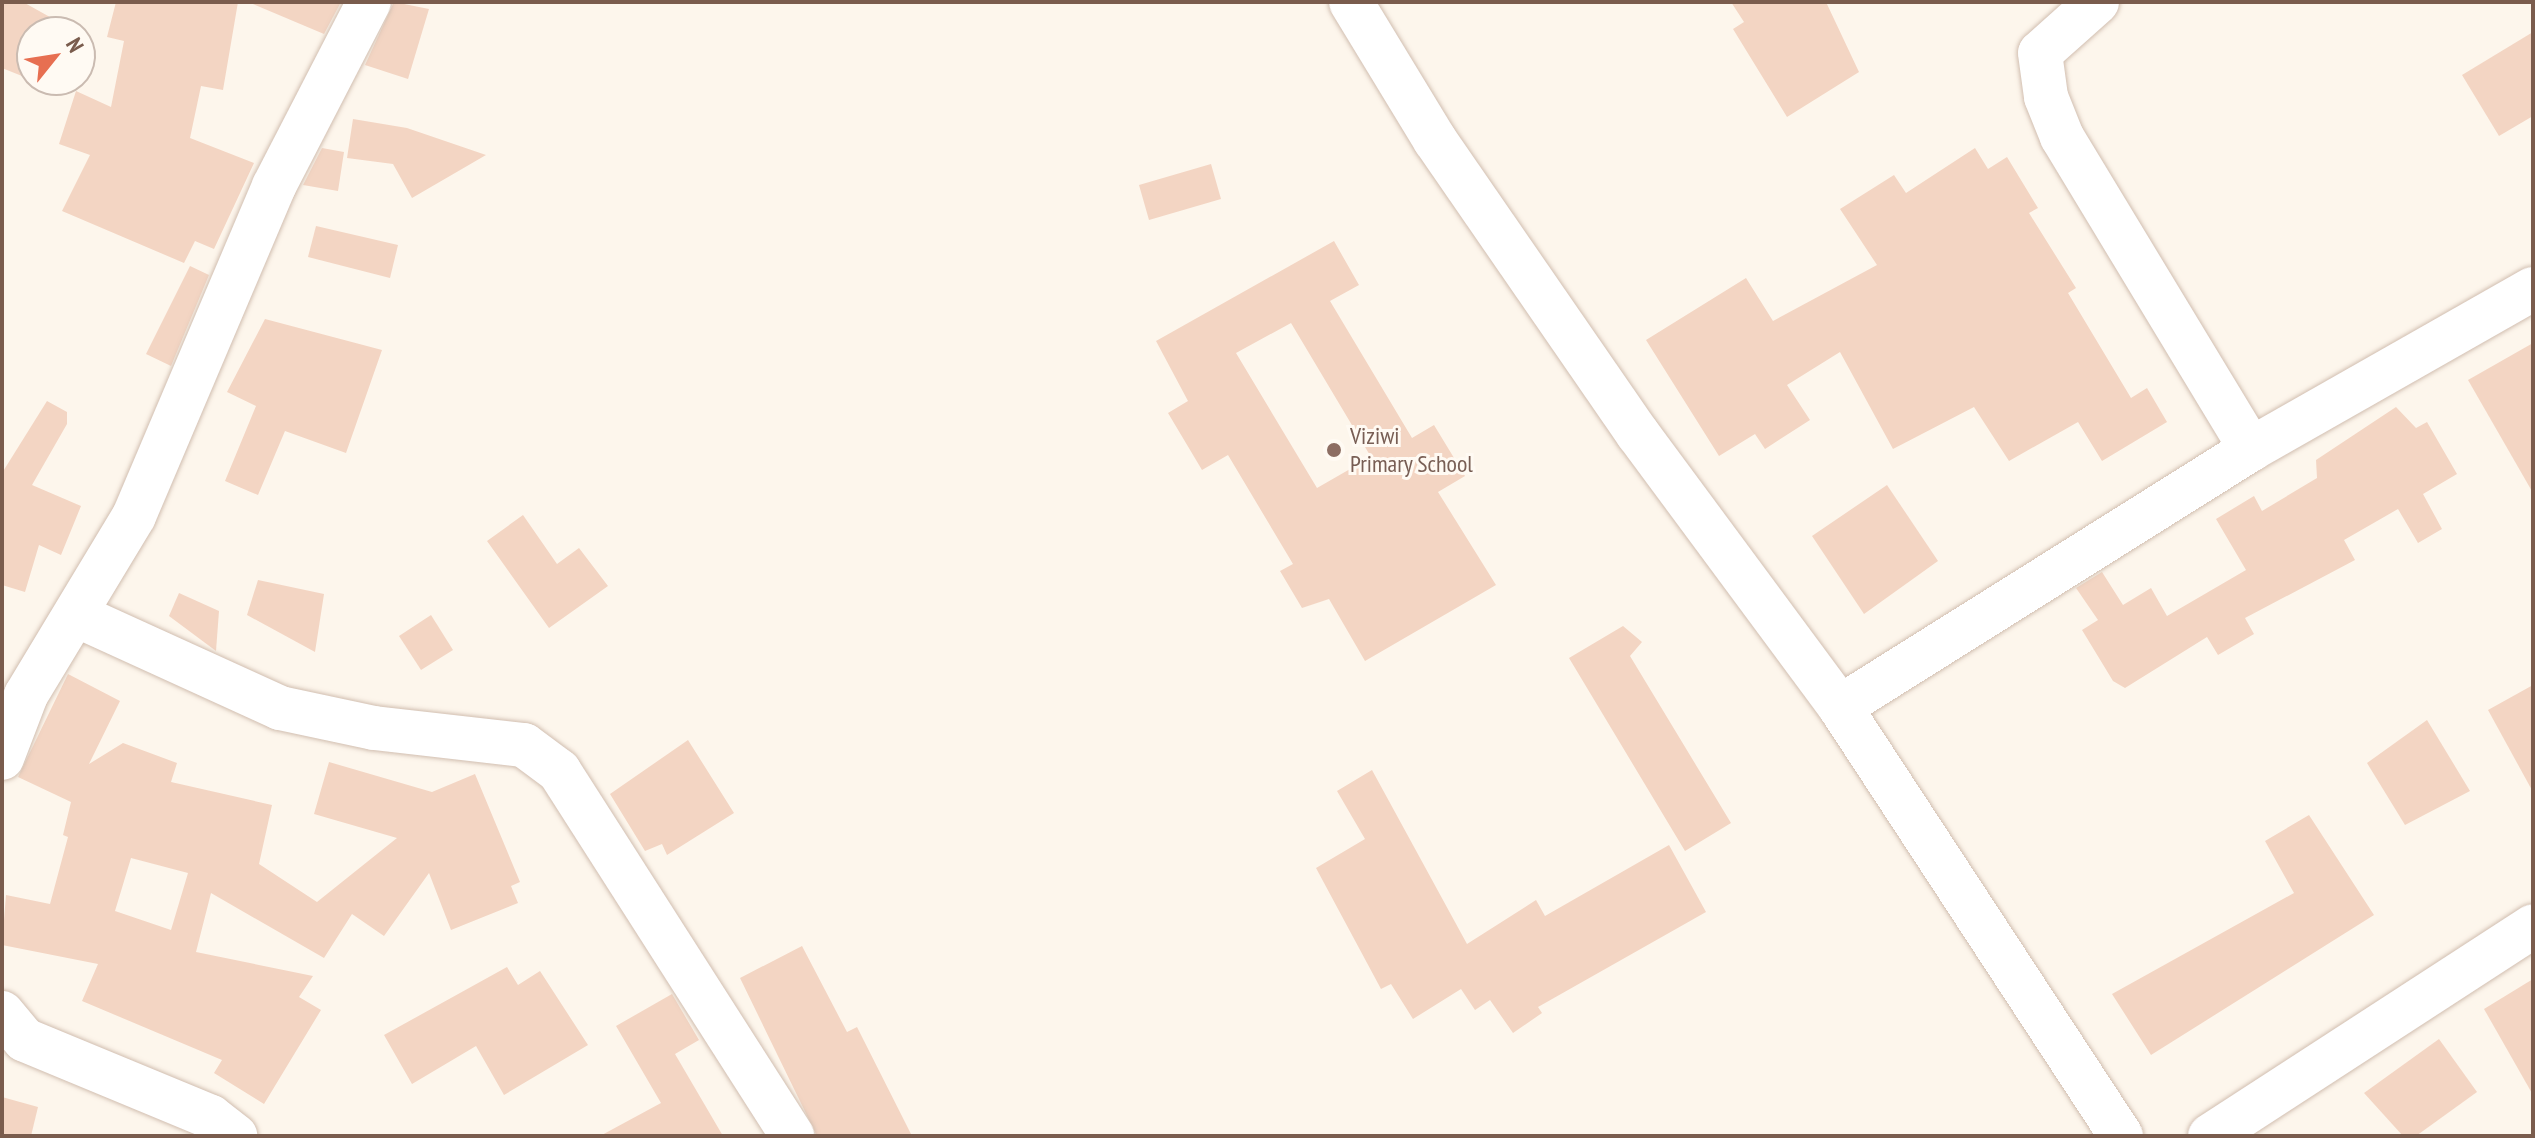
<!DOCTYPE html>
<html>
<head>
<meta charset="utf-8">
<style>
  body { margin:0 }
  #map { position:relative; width:2535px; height:1138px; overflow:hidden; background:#fdf6ec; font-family:"PT Sans Narrow",sans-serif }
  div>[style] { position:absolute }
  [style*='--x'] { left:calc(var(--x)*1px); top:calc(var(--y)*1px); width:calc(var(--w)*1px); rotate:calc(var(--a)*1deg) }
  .building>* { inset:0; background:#f3d5c3 }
  .roads { filter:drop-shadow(0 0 2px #d1beb0) drop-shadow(0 0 2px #d1beb0) }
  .minor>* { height:44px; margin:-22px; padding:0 22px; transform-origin:22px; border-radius:22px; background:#fff }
  .dots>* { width:22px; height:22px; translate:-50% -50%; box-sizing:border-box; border:4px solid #fffaf3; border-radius:50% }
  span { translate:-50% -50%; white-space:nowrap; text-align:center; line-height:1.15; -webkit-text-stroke:6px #fffaf3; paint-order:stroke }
  .education-label { font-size:24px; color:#785e54 }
  .left { translate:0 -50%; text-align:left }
  .frame { position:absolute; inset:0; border:4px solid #7a5c4d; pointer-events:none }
  .north { position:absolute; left:16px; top:16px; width:80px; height:80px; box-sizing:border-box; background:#fffaf3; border:2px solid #cabbb1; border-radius:50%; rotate:60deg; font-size:22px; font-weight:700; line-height:32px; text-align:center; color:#7a5c4d }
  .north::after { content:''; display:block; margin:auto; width:28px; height:36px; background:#e76f51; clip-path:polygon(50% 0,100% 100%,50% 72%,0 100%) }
</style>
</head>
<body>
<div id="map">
  <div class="building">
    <i style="clip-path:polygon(2px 2px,23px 2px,57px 21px,51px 32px,32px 32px,27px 78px,2px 68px)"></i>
    <i style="clip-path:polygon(116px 2px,238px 2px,223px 90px,201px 86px,190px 138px,254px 163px,214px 249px,195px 241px,184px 263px,62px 211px,90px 155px,59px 144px,76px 91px,111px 107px,124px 41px,107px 37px)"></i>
    <i style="clip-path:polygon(248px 2px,341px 2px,324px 34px)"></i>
    <i style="clip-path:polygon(394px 2px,429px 9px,408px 79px,365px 65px)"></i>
    <i style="clip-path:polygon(1731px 2px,1826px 2px,1859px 72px,1787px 117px,1733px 29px,1744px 22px)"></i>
    <i style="clip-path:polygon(2533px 32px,2533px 116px,2499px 136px,2462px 75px)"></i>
    <i style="clip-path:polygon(353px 119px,407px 128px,486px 155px,412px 198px,393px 164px,347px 158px)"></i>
    <i style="clip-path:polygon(322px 148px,344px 152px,338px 191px,303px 185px)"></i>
    <i style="clip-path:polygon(1975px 148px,1988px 169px,2007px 157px,2038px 208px,2029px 213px,2076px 288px,2068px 293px,2131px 398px,2147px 388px,2167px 422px,2102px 461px,2078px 422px,2009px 461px,1974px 407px,1893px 449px,1840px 352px,1787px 385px,1810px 420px,1765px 449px,1755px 434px,1719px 456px,1646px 340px,1746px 278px,1773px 321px,1877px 265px,1840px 209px,1894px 175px,1906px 193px)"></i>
    <i style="clip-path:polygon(1211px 164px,1221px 199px,1149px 220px,1139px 185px)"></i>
    <i style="clip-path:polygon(316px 226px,398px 245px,390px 278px,308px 257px)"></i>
    <i style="clip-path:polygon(evenodd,1334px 241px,1359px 285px,1330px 301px,1412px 438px,1434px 425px,1465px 476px,1438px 492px,1496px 585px,1365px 661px,1329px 599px,1302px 608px,1280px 571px,1293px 564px,1228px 455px,1202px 470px,1168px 413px,1188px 401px,1156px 341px,1334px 241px,1291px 323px,1371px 457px,1317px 488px,1236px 353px,1291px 323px)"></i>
    <i style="clip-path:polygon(190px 266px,209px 275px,171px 366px,146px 354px)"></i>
    <i style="clip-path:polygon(265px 319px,382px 350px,346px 453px,285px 431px,258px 495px,225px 481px,256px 406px,227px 392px)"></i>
    <i style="clip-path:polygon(2533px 343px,2533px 493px,2468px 380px)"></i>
    <i style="clip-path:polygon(47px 401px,67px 412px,67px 424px,32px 485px,81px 506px,61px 555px,39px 545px,25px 592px,2px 585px,2px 473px)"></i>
    <i style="clip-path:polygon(2396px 407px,2416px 428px,2427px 422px,2457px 474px,2423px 494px,2442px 529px,2418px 543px,2398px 509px,2344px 540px,2355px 560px,2245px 618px,2254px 634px,2218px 655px,2207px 637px,2125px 688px,2113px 681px,2082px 630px,2098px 620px,2076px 588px,2102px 572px,2123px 605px,2151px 588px,2167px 616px,2246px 570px,2216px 519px,2254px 496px,2262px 511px,2317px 478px,2316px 460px)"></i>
    <i style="clip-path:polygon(1887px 485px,1938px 561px,1864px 614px,1812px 536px)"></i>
    <i style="clip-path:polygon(523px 515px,557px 564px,579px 548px,608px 586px,549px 628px,487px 541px)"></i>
    <i style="clip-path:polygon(258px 580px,324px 594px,315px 652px,247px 615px)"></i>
    <i style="clip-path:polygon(179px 593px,219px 611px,216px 651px,169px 616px)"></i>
    <i style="clip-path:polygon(431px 615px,453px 650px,421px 670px,399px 636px)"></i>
    <i style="clip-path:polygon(1623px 626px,1642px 642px,1630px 656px,1731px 823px,1685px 851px,1569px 658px)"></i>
    <i style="clip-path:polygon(evenodd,68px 674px,120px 701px,89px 764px,123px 743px,177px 763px,171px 782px,272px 805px,259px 864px,317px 902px,397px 838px,314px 814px,329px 762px,432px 792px,475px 774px,520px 882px,511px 886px,518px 903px,451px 930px,429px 873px,384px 936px,352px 914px,324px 958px,211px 893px,196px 952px,313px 976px,299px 997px,321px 1010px,264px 1104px,214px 1073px,222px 1060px,82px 1001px,98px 964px,2px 945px,6px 895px,50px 904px,68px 837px,63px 835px,71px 802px,18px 777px,68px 674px,131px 858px,188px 873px,171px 930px,115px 911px,131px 858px)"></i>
    <i style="clip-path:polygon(2533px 685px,2533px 792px,2488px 710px)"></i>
    <i style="clip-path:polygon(2427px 720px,2470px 791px,2405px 825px,2367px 763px)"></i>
    <i style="clip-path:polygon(688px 740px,734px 813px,667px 855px,662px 844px,645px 851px,610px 794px)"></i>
    <i style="clip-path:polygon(1372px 770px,1467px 944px,1536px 900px,1545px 916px,1669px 845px,1706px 912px,1538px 1007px,1542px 1013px,1513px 1033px,1490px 1000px,1475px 1010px,1461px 989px,1413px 1019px,1391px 984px,1381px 989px,1316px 868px,1365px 839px,1337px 791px)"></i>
    <i style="clip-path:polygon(2309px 815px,2374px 915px,2151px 1055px,2112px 994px,2294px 893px,2265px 841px)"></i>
    <i style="clip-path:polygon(802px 946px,847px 1032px,857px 1027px,912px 1136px,817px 1136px,740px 978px)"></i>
    <i style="clip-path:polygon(507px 967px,518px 985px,540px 971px,588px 1045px,504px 1095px,476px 1046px,412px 1084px,384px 1035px)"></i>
    <i style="clip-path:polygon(2533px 979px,2533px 1095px,2484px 1009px)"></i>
    <i style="clip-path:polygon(672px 994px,699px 1040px,675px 1054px,723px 1136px,600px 1136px,661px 1103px,616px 1026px)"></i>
    <i style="clip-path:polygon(2439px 1039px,2477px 1092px,2416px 1136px,2403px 1136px,2364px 1093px)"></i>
    <i style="clip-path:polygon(2px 1097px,38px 1107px,31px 1136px,2px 1136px)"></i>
  </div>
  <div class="roads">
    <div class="minor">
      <i style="--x:1351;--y:2;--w:162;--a:58.7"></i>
      <i style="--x:1435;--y:140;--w:357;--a:55.4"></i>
      <i style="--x:1638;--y:434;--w:340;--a:53.5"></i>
      <i style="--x:1840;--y:707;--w:513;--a:56.77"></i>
      <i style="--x:2097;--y:2;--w:76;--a:138.2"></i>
      <i style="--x:2040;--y:53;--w:44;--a:82.2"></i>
      <i style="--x:2046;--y:97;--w:43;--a:68.2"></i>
      <i style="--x:2062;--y:137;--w:365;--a:58.8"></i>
      <i style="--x:76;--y:615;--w:224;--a:24.5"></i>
      <i style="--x:280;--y:708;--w:96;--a:12"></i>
      <i style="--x:374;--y:728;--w:151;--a:6.5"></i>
      <i style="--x:524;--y:745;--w:44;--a:36.6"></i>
      <i style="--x:559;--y:771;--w:433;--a:57.4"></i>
      <i style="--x:1840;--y:707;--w:485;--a:-32.1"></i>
      <i style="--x:2251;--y:449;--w:324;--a:-29.6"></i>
      <i style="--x:2;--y:758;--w:67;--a:-69.1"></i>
      <i style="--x:26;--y:695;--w:209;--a:-58.9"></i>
      <i style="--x:134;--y:516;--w:358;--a:-67"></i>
      <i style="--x:274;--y:186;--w:207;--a:-62.7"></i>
      <i style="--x:2;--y:1013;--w:35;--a:50"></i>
      <i style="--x:25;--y:1040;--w:201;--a:22.5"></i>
      <i style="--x:211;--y:1117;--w:31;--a:38"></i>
      <i style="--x:2210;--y:1136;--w:385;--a:-33"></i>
    </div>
  </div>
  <div class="dots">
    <i style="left:1334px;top:450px;background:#8d6e63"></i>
  </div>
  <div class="education-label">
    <span class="left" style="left:1350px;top:450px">Viziwi<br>Primary School</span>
  </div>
  <div class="frame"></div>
  <div class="north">N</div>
</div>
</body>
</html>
